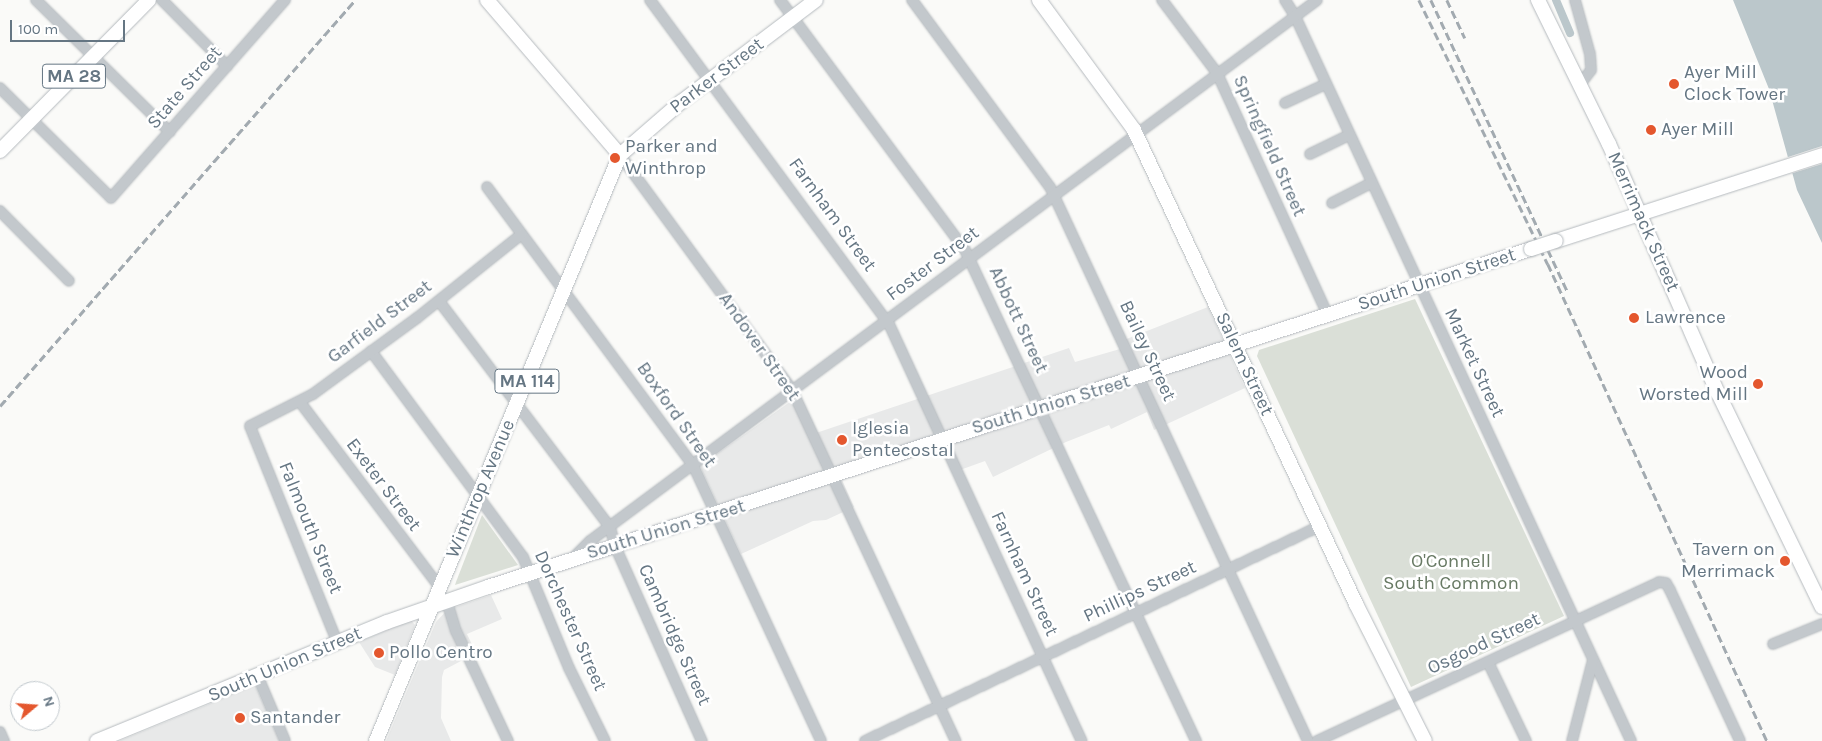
<!DOCTYPE html>
<html>
<head>
<meta charset="utf-8">
<style>
  body { margin:0 }
  #map { position:relative; width:1822px; height:741px; overflow:hidden; background:#fafaf8; font-family:Karla,sans-serif }
  div>[style] { position:absolute }
  [style*='--x'] { left:calc(var(--x)*1px); top:calc(var(--y)*1px); width:calc(var(--w)*1px); rotate:calc(var(--a)*1deg) }
  .built>* { inset:0; background:#e8e9e9 }
  .green>* { inset:0; background:#dadfd7 }
  .water>* { inset:0; background:#bbc7cb }
  .pier>* { inset:0; background:#fafaf8 }
  .canal>* { height:8px; margin:-4px; padding:0 4px; transform-origin:4px; border-radius:4px; background:#bbc7cb }
  .roads { filter:drop-shadow(0 0 1px #b5babe) drop-shadow(0 0 1px #b5babe) }
  .minor>* { height:10px; margin:-5px; padding:0 5px; transform-origin:5px; border-radius:5px; background:#c3c8cc }
  .major>* { height:14px; margin:-7px; padding:0 7px; transform-origin:7px; border-radius:7px; background:#fff }
  .rail>* { height:2.5px; margin-top:-1.25px; transform-origin:0; background:repeating-linear-gradient(90deg,#a2aab0 0 8px,transparent 0 12px) }
  .bridges { filter:drop-shadow(0 0 1px #b5babe) drop-shadow(0 0 1px #b5babe) }
  .major-bridge>* { height:14px; margin:-7px; padding:0 7px; transform-origin:7px; border-radius:7px; background:#fff }
  .dots>* { width:14px; height:14px; translate:-50% -50%; box-sizing:border-box; border:2px solid #fff; border-radius:50% }
  span { translate:-50% -50%; white-space:nowrap; text-align:center; line-height:1.15; -webkit-text-stroke:5px #fff; paint-order:stroke }
  .shield-label span { padding:1px 4px; background:#fff; border:1px solid; border-radius:4px; -webkit-text-stroke-width:0 }
  .shield-label { font-size:18px; color:#657683; font-weight:700 }
  .poi-label { font-size:19px; color:#657683 }
  .left { translate:0 -50%; text-align:left }
  .right { translate:-100% -50%; text-align:right }
  .street-label { font-size:19px; color:#657683 }
  .park-label { font-size:19px; color:#687a64 }
  .north { position:absolute; left:10px; top:681px; width:50px; height:50px; box-sizing:border-box; background:#fff; border:1px solid #c1c8cd; border-radius:50%; rotate:72deg; font-size:14px; font-weight:700; line-height:20px; text-align:center; color:#657683 }
  .north::after { content:''; display:block; margin:auto; width:18px; height:22px; background:#e4572e; clip-path:polygon(50% 0,100% 100%,50% 72%,0 100%) }
  .scale { position:absolute; left:10px; top:20px; width:115px; height:22px; box-sizing:border-box; border:2px solid #657683; border-top:0; padding-left:6px; font-size:15px; line-height:18px; white-space:nowrap; color:#657683; -webkit-text-stroke:4px #fff; paint-order:stroke }
</style>
</head>
<body>
<div id="map">
  <div class="built">
    <i style="clip-path:polygon(1208px 307px,1245px 388px,1154px 430px,1147px 412px,1111px 429px,1109px 425px,1066px 442px,993px 477px,985px 461px,960px 470px,950px 444px,842px 480px,854px 507px,826px 520px,813px 521px,741px 554px,700px 466px,794px 399px,810px 435px,1069px 348px,1075px 362px,1127px 347px,1124px 340px)"></i>
    <i style="clip-path:polygon(491px 595px,502px 619px,467px 634px,476px 653px,444px 670px,442px 677px,441px 718px,451px 741px,386px 741px,436px 622px,447px 610px)"></i>
    <i style="clip-path:polygon(411px 620px,415px 625px,395px 675px,375px 667px,359px 642px)"></i>
    <i style="clip-path:polygon(255px 685px,279px 741px,119px 741px,207px 705px)"></i>
  </div>
  <div class="green">
    <i style="clip-path:polygon(1415px 299px,1564px 616px,1411px 687px,1257px 356px,1259px 350px)"></i>
    <i style="clip-path:polygon(482px 515px,518px 565px,455px 585px,456px 582px)"></i>
  </div>
  <div class="water">
    <i style="clip-path:polygon(1733px 0,1822px 0,1822px 243px,1797px 190px,1769px 89px)"></i>
  </div>
  <div class="pier">
    <i style="clip-path:polygon(1822px 146px,1822px 164px,1790px 174px,1785px 158px)"></i>
  </div>
  <div class="canal">
    <i style="--x:1556;--y:0;--w:36;--a:67"></i>
  </div>
  <div class="roads">
    <div class="minor">
      <i style="--x:36;--y:0;--w:188;--a:44.6"></i>
      <i style="--x:162;--y:0;--w:93;--a:45.4"></i>
      <i style="--x:650;--y:0;--w:403;--a:53.6"></i>
      <i style="--x:889;--y:324;--w:459;--a:65.2"></i>
      <i style="--x:780;--y:0;--w:311;--a:53.5"></i>
      <i style="--x:965;--y:250;--w:543;--a:64.8"></i>
      <i style="--x:912;--y:0;--w:232;--a:53.6"></i>
      <i style="--x:1050;--y:187;--w:611;--a:65.03"></i>
      <i style="--x:1162;--y:0;--w:91;--a:53"></i>
      <i style="--x:1217;--y:73;--w:267;--a:65.4"></i>
      <i style="--x:1285;--y:0;--w:19;--a:58"></i>
      <i style="--x:1295;--y:16;--w:799;--a:65.13"></i>
      <i style="--x:1575;--y:0;--w:56;--a:74.5"></i>
      <i style="--x:1590;--y:54;--w:16;--a:86"></i>
      <i style="--x:1591;--y:70;--w:20;--a:127"></i>
      <i style="--x:0;--y:88;--w:156;--a:44.7"></i>
      <i style="--x:111;--y:198;--w:264;--a:-48.7"></i>
      <i style="--x:1285;--y:103;--w:45;--a:-24.9"></i>
      <i style="--x:1310;--y:154;--w:43;--a:-26"></i>
      <i style="--x:620;--y:155;--w:291;--a:53.8"></i>
      <i style="--x:792;--y:390;--w:387;--a:65"></i>
      <i style="--x:487;--y:187;--w:346;--a:53.5"></i>
      <i style="--x:693;--y:465;--w:304;--a:65.1"></i>
      <i style="--x:1332;--y:203;--w:44;--a:-27.1"></i>
      <i style="--x:0;--y:211;--w:98;--a:45.4"></i>
      <i style="--x:439;--y:301;--w:283;--a:52.9"></i>
      <i style="--x:610;--y:527;--w:20;--a:75"></i>
      <i style="--x:615;--y:546;--w:214;--a:66"></i>
      <i style="--x:371;--y:351;--w:256;--a:53.6"></i>
      <i style="--x:523;--y:557;--w:120;--a:67.5"></i>
      <i style="--x:569;--y:668;--w:81;--a:63.7"></i>
      <i style="--x:300;--y:402;--w:233;--a:53"></i>
      <i style="--x:573;--y:558;--w:24;--a:-45"></i>
      <i style="--x:590;--y:541;--w:906;--a:-36.65"></i>
      <i style="--x:447;--y:602;--w:30;--a:73"></i>
      <i style="--x:456;--y:631;--w:122;--a:64.7"></i>
      <i style="--x:338;--y:644;--w:235;--a:-112"></i>
      <i style="--x:250;--y:426;--w:71;--a:-26.9"></i>
      <i style="--x:313;--y:394;--w:129;--a:-36.2"></i>
      <i style="--x:417;--y:318;--w:134;--a:-38.7"></i>
      <i style="--x:1773;--y:644;--w:53;--a:-22.2"></i>
      <i style="--x:1488;--y:662;--w:88;--a:64.3"></i>
      <i style="--x:258;--y:677;--w:69;--a:67.1"></i>
      <i style="--x:0;--y:732;--w:10;--a:66"></i>
      <i style="--x:865;--y:741;--w:503;--a:-25.29"></i>
      <i style="--x:1317;--y:741;--w:377;--a:-24.9"></i>
      <i style="--x:1659;--y:582;--w:7;--a:8"></i>
      <i style="--x:1666;--y:583;--w:8;--a:60"></i>
      <i style="--x:1670;--y:590;--w:166;--a:65.1"></i>
      <i style="--x:1572;--y:741;--w:84;--a:-75.5"></i>
    </div>
    <div class="major">
      <i style="--x:487;--y:0;--w:204;--a:49.4"></i>
      <i style="--x:1039;--y:0;--w:161;--a:53.8"></i>
      <i style="--x:1134;--y:130;--w:523;--a:64.9"></i>
      <i style="--x:1356;--y:604;--w:153;--a:63.3"></i>
      <i style="--x:1538;--y:0;--w:161;--a:63.8"></i>
      <i style="--x:1609;--y:144;--w:272;--a:66.4"></i>
      <i style="--x:1718;--y:393;--w:238;--a:64.1"></i>
      <i style="--x:0;--y:151;--w:212;--a:-45.4"></i>
      <i style="--x:1556;--y:241;--w:280;--a:-17.9"></i>
      <i style="--x:97;--y:741;--w:313;--a:-22.3"></i>
      <i style="--x:387;--y:622;--w:107;--a:-19.1"></i>
      <i style="--x:488;--y:587;--w:1096;--a:-17.96"></i>
      <i style="--x:376;--y:741;--w:635;--a:-67.39"></i>
      <i style="--x:620;--y:155;--w:81;--a:-41"></i>
      <i style="--x:681;--y:102;--w:169;--a:-37.1"></i>
    </div>
  </div>
  <div class="rail">
    <i style="--x:1419;--y:0;--w:294;--a:64"></i>
    <i style="--x:1548;--y:264;--w:525;--a:65.34"></i>
    <i style="--x:1431;--y:0;--w:323;--a:64.9"></i>
    <i style="--x:1447;--y:0;--w:42;--a:64.7"></i>
    <i style="--x:0;--y:406;--w:539;--a:-48.83"></i>
  </div>
  <div class="bridges">
    <div class="major-bridge">
      <i style="--x:1531;--y:249;--w:26;--a:-18"></i>
    </div>
  </div>
  <div class="dots">
    <i style="left:1674px;top:84px;background:#e4572e"></i>
    <i style="left:1651px;top:130px;background:#e4572e"></i>
    <i style="left:615px;top:158px;background:#e4572e"></i>
    <i style="left:1634px;top:318px;background:#e4572e"></i>
    <i style="left:1758px;top:384px;background:#e4572e"></i>
    <i style="left:842px;top:440px;background:#e4572e"></i>
    <i style="left:1785px;top:561px;background:#e4572e"></i>
    <i style="left:379px;top:653px;background:#e4572e"></i>
    <i style="left:240px;top:718px;background:#e4572e"></i>
  </div>
  <div class="shield-label">
    <span style="left:74px;top:76px">MA 28</span>
    <span style="left:527px;top:381px">MA 114</span>
  </div>
  <div class="poi-label">
    <span class="left" style="left:1684px;top:84px">Ayer Mill<br>Clock Tower</span>
    <span class="left" style="left:1661px;top:130px">Ayer Mill</span>
    <span class="left" style="left:625px;top:158px">Parker and<br>Winthrop</span>
    <span class="left" style="left:1645px;top:318px">Lawrence</span>
    <span class="right" style="left:1748px;top:384px">Wood<br>Worsted Mill</span>
    <span class="left" style="left:852px;top:440px">Iglesia<br>Pentecostal</span>
    <span class="right" style="left:1775px;top:561px">Tavern on<br>Merrimack</span>
    <span class="left" style="left:389px;top:653px">Pollo Centro</span>
    <span class="left" style="left:250px;top:718px">Santander</span>
  </div>
  <div class="street-label">
    <span style="left:717px;top:76px;rotate:-37deg">Parker Street</span>
    <span style="left:185px;top:88px;rotate:-49deg">State Street</span>
    <span style="left:1269px;top:146px;rotate:66deg">Springfield Street</span>
    <span style="left:832px;top:215px;rotate:54deg">Farnham Street</span>
    <span style="left:1643px;top:222px;rotate:66deg">Merrimack Street</span>
    <span style="left:933px;top:264px;rotate:-37deg">Foster Street</span>
    <span style="left:1437px;top:280px;rotate:-18deg">South Union Street</span>
    <span style="left:1018px;top:320px;rotate:65deg">Abbott Street</span>
    <span style="left:380px;top:322px;rotate:-37deg">Garfield Street</span>
    <span style="left:759px;top:347px;rotate:55deg">Andover Street</span>
    <span style="left:1147px;top:351px;rotate:65deg">Bailey Street</span>
    <span style="left:1474px;top:363px;rotate:65deg">Market Street</span>
    <span style="left:1244px;top:364px;rotate:65deg">Salem Street</span>
    <span style="left:1051px;top:405px;rotate:-17deg">South Union Street</span>
    <span style="left:676px;top:415px;rotate:55deg">Boxford Street</span>
    <span style="left:383px;top:485px;rotate:53deg">Exeter Street</span>
    <span style="left:481px;top:489px;rotate:-67deg">Winthrop Avenue</span>
    <span style="left:310px;top:528px;rotate:68deg">Falmouth Street</span>
    <span style="left:666px;top:530px;rotate:-17deg">South Union Street</span>
    <span style="left:1024px;top:574px;rotate:65deg">Farnham Street</span>
    <span style="left:1140px;top:592px;rotate:-25deg">Phillips Street</span>
    <span style="left:570px;top:621px;rotate:66deg">Dorchester Street</span>
    <span style="left:674px;top:635px;rotate:66deg">Cambridge Street</span>
    <span style="left:1484px;top:644px;rotate:-25deg">Osgood Street</span>
    <span style="left:285px;top:665px;rotate:-23deg">South Union Street</span>
  </div>
  <div class="park-label">
    <span style="left:1451px;top:573px">O'Connell<br>South Common</span>
  </div>
  <div class="north">N</div>
  <div class="scale">100 m</div>
</div>
</body>
</html>
